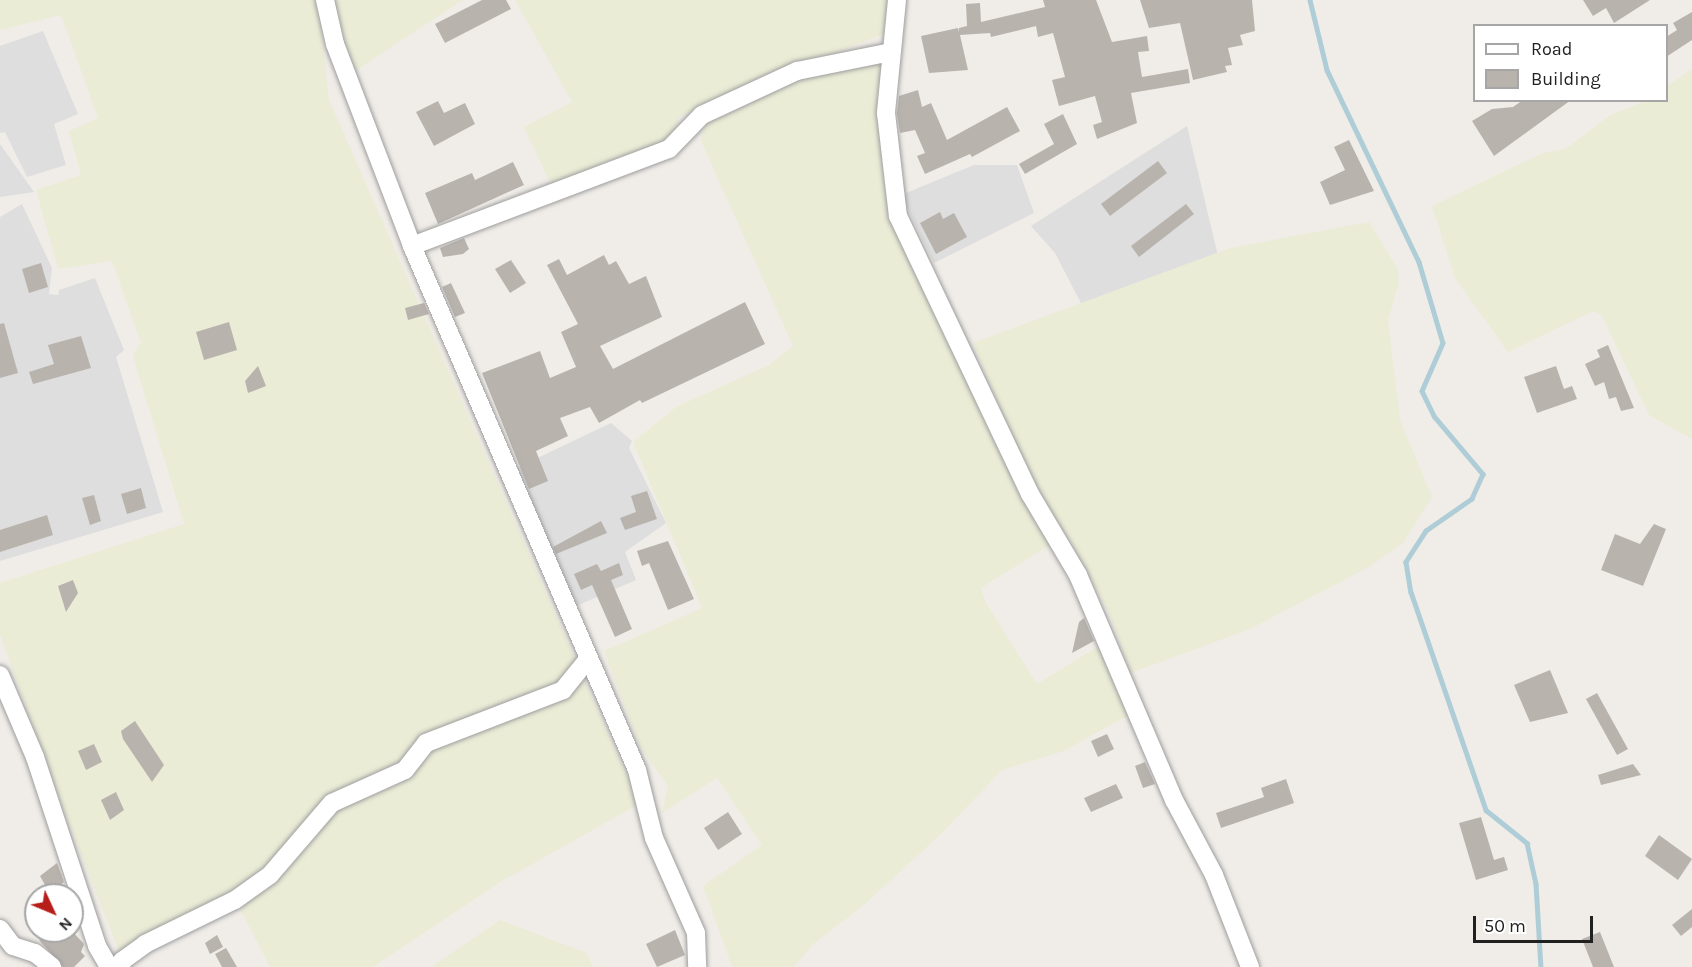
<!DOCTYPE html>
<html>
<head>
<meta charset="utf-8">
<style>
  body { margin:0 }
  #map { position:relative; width:1692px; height:967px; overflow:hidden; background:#f0ede8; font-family:Karla,sans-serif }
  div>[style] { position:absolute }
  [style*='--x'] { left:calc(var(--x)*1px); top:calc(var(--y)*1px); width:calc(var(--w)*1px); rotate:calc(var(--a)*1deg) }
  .residential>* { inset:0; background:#dedede }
  .farmland>* { inset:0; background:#eaecd6 }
  .stream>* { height:4.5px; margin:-2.25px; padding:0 2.25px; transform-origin:2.25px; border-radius:2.25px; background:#afcdd7 }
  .building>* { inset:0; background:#b9b3ae }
  .roads { filter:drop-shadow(0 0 2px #9e9e9e) drop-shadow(0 0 2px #9e9e9e) }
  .street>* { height:18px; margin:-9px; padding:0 9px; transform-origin:9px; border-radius:9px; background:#fff }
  span { translate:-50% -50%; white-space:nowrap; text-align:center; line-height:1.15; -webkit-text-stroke:5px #fff; paint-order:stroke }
  .legend { position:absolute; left:1473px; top:24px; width:195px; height:78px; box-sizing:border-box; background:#fff; border:2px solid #a6a6a6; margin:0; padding:8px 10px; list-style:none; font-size:18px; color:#212121 }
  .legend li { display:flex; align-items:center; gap:12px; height:30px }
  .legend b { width:30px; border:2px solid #a6a6a6 }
  .north { position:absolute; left:24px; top:883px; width:60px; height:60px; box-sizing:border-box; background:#fff; border:2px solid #a6a6a6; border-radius:50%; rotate:134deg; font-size:16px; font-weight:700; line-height:24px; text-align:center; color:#212121 }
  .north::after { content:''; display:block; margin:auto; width:21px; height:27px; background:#b71e1a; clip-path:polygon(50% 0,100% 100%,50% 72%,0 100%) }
  .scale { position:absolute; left:1473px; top:916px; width:120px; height:27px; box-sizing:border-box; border:3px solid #212121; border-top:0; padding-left:8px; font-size:18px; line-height:21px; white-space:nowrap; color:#212121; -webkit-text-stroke:4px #fff; paint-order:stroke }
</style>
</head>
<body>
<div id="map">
  <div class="residential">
    <i style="clip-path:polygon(43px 31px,78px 114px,54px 124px,66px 165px,27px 177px,5px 132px,0 133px,0 46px)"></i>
    <i style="clip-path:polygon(1187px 126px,1219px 260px,1085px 311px,1055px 253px,1031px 226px)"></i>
    <i style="clip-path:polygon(0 144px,34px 192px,0 197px)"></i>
    <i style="clip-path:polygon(974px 165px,1017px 165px,1034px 213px,934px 263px,904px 201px,906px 193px)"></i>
    <i style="clip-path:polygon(22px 204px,52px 268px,49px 294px,58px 295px,59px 290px,95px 278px,124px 350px,116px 357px,163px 512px,0 561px,0 217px)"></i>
    <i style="clip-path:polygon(611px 423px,632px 441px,629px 448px,666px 523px,625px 552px,636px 580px,574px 607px,506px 473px)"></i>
  </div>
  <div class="farmland">
    <i style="clip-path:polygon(0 0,318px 0,329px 100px,639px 804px,502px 881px,373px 967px,270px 967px,240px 909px,227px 906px,163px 939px,125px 967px,62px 805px,0 635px,0 583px,184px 524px,133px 356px,141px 343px,112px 261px,58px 269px,36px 190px,81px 175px,69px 131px,98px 118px,61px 15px,0 30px)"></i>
    <i style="clip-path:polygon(332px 0,463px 0,343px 79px)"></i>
    <i style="clip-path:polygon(515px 0,891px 0,886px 33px,701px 107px,678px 118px,676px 140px,554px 191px,524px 127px,572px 102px)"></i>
    <i style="clip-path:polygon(888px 49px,903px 209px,1059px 539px,981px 588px,986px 603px,1037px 684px,1110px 639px,1136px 711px,1064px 751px,1002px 770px,943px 832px,864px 905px,812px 945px,794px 967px,732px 967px,703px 886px,762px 845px,717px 778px,662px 813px,668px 786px,640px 747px,604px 651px,702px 608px,633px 442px,676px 407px,769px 365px,793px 346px,701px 141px,705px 123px,802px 73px)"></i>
    <i style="clip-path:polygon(1692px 69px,1692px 439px,1649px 415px,1602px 316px,1594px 311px,1508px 352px,1455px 278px,1432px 206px,1543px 153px,1565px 149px,1612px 114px,1646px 101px,1666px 100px,1667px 86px)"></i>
    <i style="clip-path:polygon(1369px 222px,1397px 268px,1399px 283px,1388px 320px,1400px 420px,1432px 497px,1403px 543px,1369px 567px,1250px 629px,1131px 673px,1110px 615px,1069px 538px,1034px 490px,973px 343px,1230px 248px)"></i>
    <i style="clip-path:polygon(500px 920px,587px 953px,593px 967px,431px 967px)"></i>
  </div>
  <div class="stream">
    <i style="--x:1310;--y:0;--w:72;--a:76.3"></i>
    <i style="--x:1327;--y:70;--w:213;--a:64.4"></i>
    <i style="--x:1419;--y:262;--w:84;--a:73.5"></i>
    <i style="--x:1443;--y:343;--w:52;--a:113.6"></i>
    <i style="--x:1422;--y:391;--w:28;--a:64"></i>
    <i style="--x:1434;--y:416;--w:76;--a:49.8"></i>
    <i style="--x:1483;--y:474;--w:27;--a:114"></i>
    <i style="--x:1472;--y:499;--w:56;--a:145.2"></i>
    <i style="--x:1426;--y:531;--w:37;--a:123"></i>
    <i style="--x:1406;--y:562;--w:30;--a:81"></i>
    <i style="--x:1411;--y:592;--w:231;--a:71"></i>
    <i style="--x:1486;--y:810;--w:53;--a:38.8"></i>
    <i style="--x:1527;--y:843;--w:42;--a:77.6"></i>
    <i style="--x:1536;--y:884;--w:83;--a:86.6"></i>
  </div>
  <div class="building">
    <i style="clip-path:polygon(482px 0,506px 0,511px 9px,445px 43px,435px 24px)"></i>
    <i style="clip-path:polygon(1043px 0,1096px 0,1112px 42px,1147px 36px,1149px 51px,1138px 52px,1142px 77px,1188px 69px,1190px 83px,1131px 93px,1137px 123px,1097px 139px,1093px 125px,1102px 122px,1095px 96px,1059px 106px,1052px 80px,1065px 77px,1053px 33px,1038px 37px,1036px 26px,991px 37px,990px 33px,960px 35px,968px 70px,929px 73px,921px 36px,958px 28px,959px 32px,959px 28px,967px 26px,966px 4px,980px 3px,981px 22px,1045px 7px)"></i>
    <i style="clip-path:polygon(1140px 0,1252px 0,1255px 31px,1240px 35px,1243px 45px,1228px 48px,1232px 65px,1225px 66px,1227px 72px,1193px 80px,1180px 23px,1149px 28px)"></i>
    <i style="clip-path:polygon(1583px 0,1650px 0,1614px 23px,1606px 8px,1593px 16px)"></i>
    <i style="clip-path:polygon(1692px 12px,1692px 40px,1666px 57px,1666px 37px,1677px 30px,1673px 23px)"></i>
    <i style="clip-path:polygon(918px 90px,922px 107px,931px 103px,947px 140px,1007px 107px,1020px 131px,972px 157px,970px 154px,925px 174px,917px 156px,925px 153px,915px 130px,900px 133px,897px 113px,899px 96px)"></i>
    <i style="clip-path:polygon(1523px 100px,1571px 100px,1494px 156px,1472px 121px,1492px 109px,1513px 107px)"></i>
    <i style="clip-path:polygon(438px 101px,444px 113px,465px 103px,475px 124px,434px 146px,416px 112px)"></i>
    <i style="clip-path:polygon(1063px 114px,1077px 144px,1025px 174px,1019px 164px,1054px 144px,1044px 124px)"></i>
    <i style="clip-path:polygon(1349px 140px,1374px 191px,1330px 205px,1320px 182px,1345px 170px,1334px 147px)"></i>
    <i style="clip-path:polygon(1158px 161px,1167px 173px,1110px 216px,1101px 204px)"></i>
    <i style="clip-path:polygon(513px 162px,524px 185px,438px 224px,425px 193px,472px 173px,475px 180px)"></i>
    <i style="clip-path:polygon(1186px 204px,1194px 214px,1139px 257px,1131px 246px)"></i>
    <i style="clip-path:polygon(940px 212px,943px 219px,954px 213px,967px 237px,936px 254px,920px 223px)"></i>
    <i style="clip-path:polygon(464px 238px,469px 249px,463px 254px,443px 257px,440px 248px)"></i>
    <i style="clip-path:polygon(604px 255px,609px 265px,616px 261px,629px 284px,646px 276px,662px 317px,600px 346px,613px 369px,745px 302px,765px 344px,642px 403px,640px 400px,599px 423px,590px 407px,560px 418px,568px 436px,536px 451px,548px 481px,529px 489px,482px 373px,540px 351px,550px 378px,576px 367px,561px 332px,578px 324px,547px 265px,559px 259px,567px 275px)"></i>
    <i style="clip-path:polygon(511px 260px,526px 283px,510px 293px,495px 269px)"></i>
    <i style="clip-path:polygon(41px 263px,48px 287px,29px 293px,22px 269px)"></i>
    <i style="clip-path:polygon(451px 283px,465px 313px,455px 317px,442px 287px)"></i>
    <i style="clip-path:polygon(424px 303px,429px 314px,408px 320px,405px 308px)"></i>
    <i style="clip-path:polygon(229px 322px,237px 350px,204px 360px,196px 332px)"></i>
    <i style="clip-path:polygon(4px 323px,18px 373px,0 378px,0 324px)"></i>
    <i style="clip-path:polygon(81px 336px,91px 368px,33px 384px,29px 372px,54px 364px,48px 345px)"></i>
    <i style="clip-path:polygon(1608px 345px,1634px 408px,1621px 411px,1616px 397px,1609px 399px,1604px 382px,1595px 386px,1585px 364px,1600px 357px,1597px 350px)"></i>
    <i style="clip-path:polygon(258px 366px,266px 386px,248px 393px,245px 381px)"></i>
    <i style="clip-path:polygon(1556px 366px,1564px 389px,1572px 386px,1577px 399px,1537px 413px,1524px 377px)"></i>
    <i style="clip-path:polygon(141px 488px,146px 508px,127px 514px,121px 494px)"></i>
    <i style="clip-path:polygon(647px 491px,657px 519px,625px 530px,620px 518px,636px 512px,631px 496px)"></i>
    <i style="clip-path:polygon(94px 495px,101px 521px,90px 525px,82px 498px)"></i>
    <i style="clip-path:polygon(47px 515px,53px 535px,0 552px,0 530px)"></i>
    <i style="clip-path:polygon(601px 521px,607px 533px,556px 554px,553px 547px)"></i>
    <i style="clip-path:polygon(1654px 524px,1666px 529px,1643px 586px,1601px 570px,1615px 534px,1640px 544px)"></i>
    <i style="clip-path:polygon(668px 541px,694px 599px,668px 610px,649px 563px,642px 566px,637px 551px)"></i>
    <i style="clip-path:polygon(619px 563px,623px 575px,611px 580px,632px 629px,615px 637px,592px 585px,581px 590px,574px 574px,597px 564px,601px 571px)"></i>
    <i style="clip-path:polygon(73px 580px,78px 593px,66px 612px,58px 586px)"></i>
    <i style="clip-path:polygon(1084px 618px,1094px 641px,1072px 653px,1079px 622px)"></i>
    <i style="clip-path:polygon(1550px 670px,1568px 713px,1530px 722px,1514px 685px)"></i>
    <i style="clip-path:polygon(1597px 693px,1628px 749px,1617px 755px,1586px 699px)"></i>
    <i style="clip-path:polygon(135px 721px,164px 765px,152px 782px,123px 739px,121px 731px)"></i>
    <i style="clip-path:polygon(1107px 734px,1114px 749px,1098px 757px,1091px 741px)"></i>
    <i style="clip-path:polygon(94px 744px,102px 762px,86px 770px,78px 751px)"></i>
    <i style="clip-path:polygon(1145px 762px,1155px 784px,1143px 788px,1135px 766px)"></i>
    <i style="clip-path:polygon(1633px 764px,1641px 775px,1601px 785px,1598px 775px)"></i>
    <i style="clip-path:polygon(1286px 779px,1294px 803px,1221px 828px,1216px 813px,1264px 797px,1261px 788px)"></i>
    <i style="clip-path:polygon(1116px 784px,1123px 798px,1091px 812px,1084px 798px)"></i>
    <i style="clip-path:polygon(116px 792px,124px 810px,110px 820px,101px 800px)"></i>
    <i style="clip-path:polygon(728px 812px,742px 834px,718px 850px,704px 828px)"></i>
    <i style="clip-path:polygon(1481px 817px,1494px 860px,1504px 857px,1508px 870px,1476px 880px,1459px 823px)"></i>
    <i style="clip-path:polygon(1659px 835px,1692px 859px,1678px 880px,1645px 856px)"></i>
    <i style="clip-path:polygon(57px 863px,64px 882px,50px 894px,40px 876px)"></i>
    <i style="clip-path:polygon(1692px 909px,1692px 927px,1681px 936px,1672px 925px)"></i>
    <i style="clip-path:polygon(675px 930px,685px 955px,657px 967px,646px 944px)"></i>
    <i style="clip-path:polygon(48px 931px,72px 931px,84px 944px,81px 952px,85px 956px,74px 967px,63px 967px,39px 940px)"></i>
    <i style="clip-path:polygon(1600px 932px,1614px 967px,1593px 967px,1582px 939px)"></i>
    <i style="clip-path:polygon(217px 935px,223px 947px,210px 954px,205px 943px)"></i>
    <i style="clip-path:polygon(226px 948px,237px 967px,222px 967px,215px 954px)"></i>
  </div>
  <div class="roads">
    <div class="street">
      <i style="--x:325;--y:0;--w:45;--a:77.2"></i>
      <i style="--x:335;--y:44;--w:216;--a:69.1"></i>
      <i style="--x:412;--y:246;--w:570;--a:66.76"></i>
      <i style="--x:637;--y:770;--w:70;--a:76"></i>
      <i style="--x:654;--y:838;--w:104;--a:66.1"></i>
      <i style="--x:696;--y:933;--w:34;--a:88"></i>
      <i style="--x:897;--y:0;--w:114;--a:95.6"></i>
      <i style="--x:886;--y:113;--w:104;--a:83.4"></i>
      <i style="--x:898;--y:216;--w:308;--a:64.6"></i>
      <i style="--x:1030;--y:494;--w:94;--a:59.3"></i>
      <i style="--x:1078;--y:575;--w:245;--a:66.9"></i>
      <i style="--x:1174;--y:800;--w:85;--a:61.9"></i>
      <i style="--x:1214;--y:875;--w:99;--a:68.6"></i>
      <i style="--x:412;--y:246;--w:275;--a:-20.7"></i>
      <i style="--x:669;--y:149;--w:47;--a:-45.9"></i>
      <i style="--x:702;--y:115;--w:105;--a:-24.9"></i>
      <i style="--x:797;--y:71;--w:96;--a:-11.4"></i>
      <i style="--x:0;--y:675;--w:89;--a:66.9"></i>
      <i style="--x:35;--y:757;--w:199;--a:71.8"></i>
      <i style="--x:97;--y:946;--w:24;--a:60"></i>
      <i style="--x:0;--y:929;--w:21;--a:53"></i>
      <i style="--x:13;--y:946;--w:23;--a:18"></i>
      <i style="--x:35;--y:953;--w:22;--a:39"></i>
      <i style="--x:121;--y:967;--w:6;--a:-81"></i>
      <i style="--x:122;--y:961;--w:29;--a:-36"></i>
      <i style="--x:145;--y:944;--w:100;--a:-26.1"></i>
      <i style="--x:235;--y:900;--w:43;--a:-35.5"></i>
      <i style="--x:270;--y:875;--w:95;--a:-49.3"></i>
      <i style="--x:332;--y:803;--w:80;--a:-24.3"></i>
      <i style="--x:405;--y:770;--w:34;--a:-52"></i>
      <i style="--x:426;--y:743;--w:147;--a:-21.1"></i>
      <i style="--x:563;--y:690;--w:41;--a:-50.9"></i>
    </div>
  </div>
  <ul class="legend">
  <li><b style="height:8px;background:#fff"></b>Road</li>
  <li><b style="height:16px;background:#b9b3ae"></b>Building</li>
  </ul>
  <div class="north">N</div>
  <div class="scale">50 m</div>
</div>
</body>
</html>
